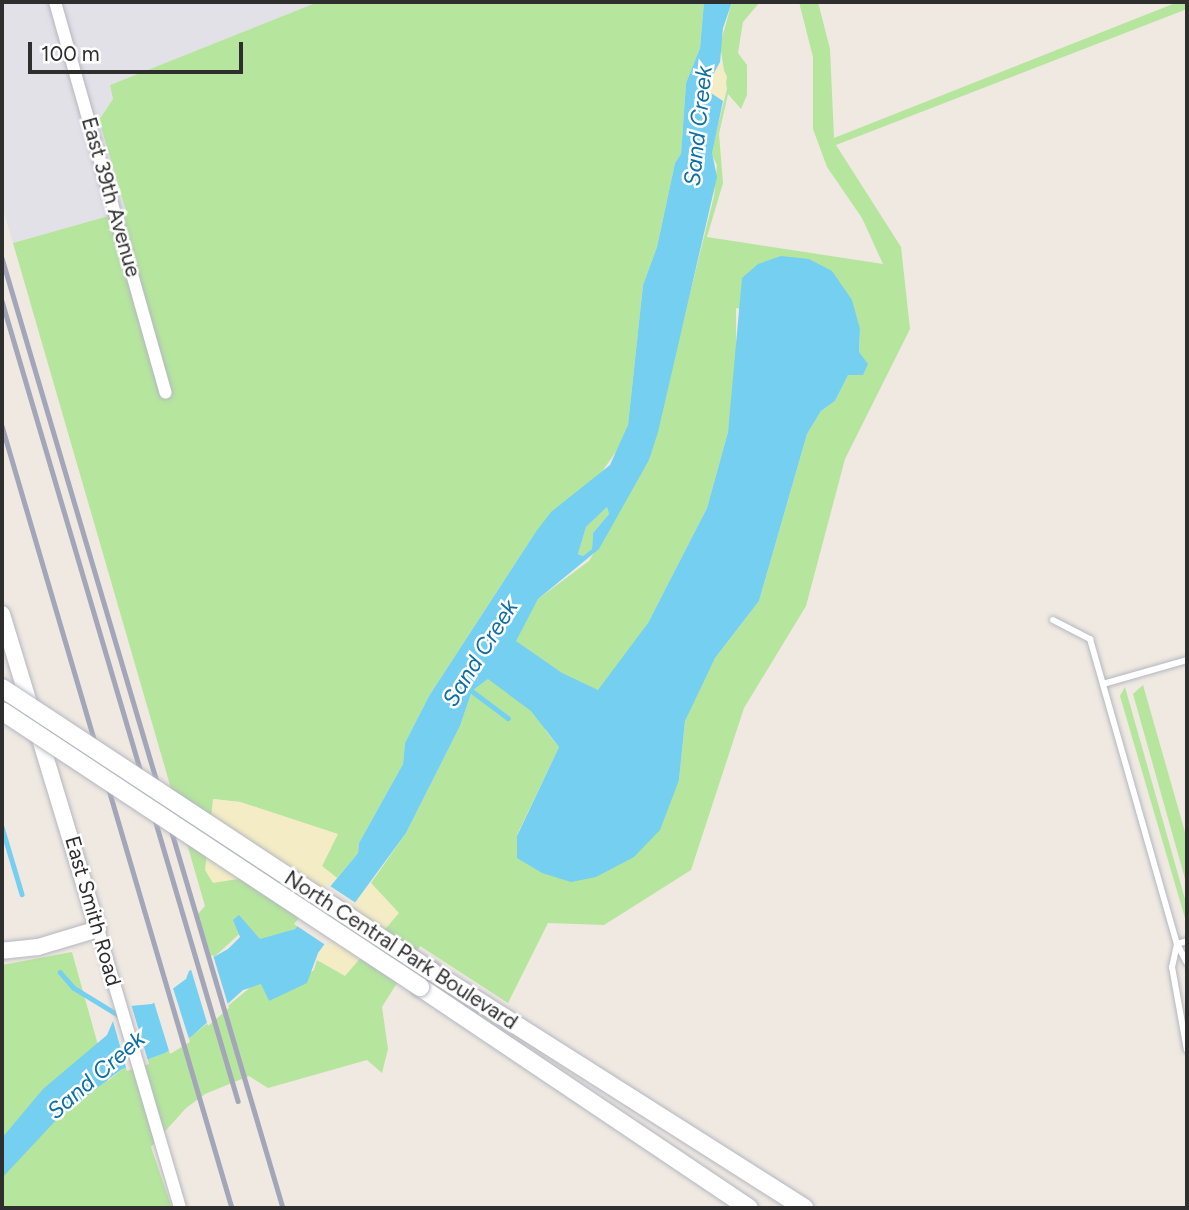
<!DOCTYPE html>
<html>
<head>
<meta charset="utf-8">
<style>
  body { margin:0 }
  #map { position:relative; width:1189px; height:1210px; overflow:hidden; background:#efe9e1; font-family:Figtree,sans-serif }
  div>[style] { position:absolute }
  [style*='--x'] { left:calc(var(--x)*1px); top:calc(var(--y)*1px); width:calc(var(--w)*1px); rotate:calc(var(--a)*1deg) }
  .industrial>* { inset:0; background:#e3e1e8 }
  .green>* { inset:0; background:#b6e59e }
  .sand>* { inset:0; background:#f3ecc5 }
  .water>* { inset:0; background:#75cff0 }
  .pier>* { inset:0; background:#efe9e1 }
  .stream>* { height:4.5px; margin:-2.25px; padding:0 2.25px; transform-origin:2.25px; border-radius:2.25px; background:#75cff0 }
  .roads { filter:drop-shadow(0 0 2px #b4b7c1) drop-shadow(0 0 2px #b4b7c1) }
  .service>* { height:6px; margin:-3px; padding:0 3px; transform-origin:3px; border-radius:3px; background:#fff }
  .minor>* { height:12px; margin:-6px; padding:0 6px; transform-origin:6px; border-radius:6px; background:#fff }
  .tertiary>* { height:16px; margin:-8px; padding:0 8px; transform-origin:8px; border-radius:8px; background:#fff }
  .secondary>* { height:18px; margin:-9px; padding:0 9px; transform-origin:9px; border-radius:9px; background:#fff }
  .rail>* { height:4.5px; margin:-2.25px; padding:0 2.25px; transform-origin:2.25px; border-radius:2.25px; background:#a3a6b8 }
  .bridges { filter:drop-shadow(0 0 2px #b4b7c1) drop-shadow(0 0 2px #b4b7c1) }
  .secondary-bridge>* { height:18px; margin:-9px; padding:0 9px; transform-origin:9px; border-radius:9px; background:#fff }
  span { translate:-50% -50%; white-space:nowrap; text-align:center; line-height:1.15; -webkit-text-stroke:5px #fff; paint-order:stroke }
  .street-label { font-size:21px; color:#2e2e2e }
  .water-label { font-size:23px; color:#0d6fa3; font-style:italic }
  .frame { position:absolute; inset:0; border:4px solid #2e2e2e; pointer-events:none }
  .scale { position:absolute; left:28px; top:42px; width:215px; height:32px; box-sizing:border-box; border:4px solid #2e2e2e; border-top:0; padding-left:9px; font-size:21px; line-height:24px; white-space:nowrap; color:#2e2e2e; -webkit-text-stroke:5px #fff; paint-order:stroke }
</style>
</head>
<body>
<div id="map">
  <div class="industrial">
    <i style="clip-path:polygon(2px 2px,318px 2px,110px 85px,113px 99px,99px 120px,126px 211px,13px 243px,2px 206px)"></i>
  </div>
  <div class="green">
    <i style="clip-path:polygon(318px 2px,704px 2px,700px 48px,686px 83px,681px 155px,675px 163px,657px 247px,643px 285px,628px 425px,620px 446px,596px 480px,535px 533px,429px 696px,405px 743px,403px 764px,359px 843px,358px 853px,337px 878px,322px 866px,337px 834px,240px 802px,213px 799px,244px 877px,303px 919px,295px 929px,260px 940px,248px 926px,212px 959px,198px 914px,205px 906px,13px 243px,126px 211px,99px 120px,113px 99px,110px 85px)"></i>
    <i style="clip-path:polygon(evenodd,732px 2px,760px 2px,743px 22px,738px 53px,747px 65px,747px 95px,741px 109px,728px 94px,719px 134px,723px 183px,707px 237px,883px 264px,862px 218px,827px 167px,813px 129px,813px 57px,799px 2px,818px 2px,830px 49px,834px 138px,1178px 2px,1187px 2px,1187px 9px,836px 145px,901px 247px,910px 329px,845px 459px,806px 606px,744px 708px,691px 870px,604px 925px,548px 923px,508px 1003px,420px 946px,382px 1007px,388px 1049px,382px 1073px,367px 1060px,268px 1088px,249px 1076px,205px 1094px,186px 1108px,151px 1147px,172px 1208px,2px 1208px,2px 965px,72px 952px,108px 1081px,122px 1069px,165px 1053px,192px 1036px,253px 985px,262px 984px,269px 1001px,314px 970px,317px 960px,345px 975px,398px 913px,371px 883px,406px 833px,460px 726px,472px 691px,488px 679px,538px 599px,589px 561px,649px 460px,714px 196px,717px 165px,711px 153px,727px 89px,720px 45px,732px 2px,736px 308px,860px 329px,859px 352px,835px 401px,821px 411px,807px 434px,759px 601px,715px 658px,698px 689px,685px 721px,679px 780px,517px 835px,559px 747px,545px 730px,598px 690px,616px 670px,648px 623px,707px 508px,728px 432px,736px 371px,736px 308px)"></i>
    <i style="clip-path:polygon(607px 507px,609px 514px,593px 533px,592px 549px,583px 556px,578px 554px,586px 527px)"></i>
    <i style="clip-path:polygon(1143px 685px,1187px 839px,1187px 886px,1133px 694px)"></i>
    <i style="clip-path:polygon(1125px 687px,1187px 906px,1187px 925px,1120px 696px)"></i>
  </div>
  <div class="sand">
    <i style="clip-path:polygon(720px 62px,727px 77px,723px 101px,705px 89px)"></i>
    <i style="clip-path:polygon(213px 799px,240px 802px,338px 834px,322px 866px,337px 878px,303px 919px,244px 878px,213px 883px,205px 870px)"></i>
    <i style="clip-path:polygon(371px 883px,399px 913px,345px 976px,317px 960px,318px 953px,355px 898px)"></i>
  </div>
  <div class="water">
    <i style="clip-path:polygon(evenodd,704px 2px,732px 2px,723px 28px,720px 62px,705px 89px,723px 101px,712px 153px,717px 177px,658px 432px,649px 460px,599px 549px,538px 599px,516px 641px,562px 673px,598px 690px,648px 623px,707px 508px,728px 432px,742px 278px,758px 264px,781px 256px,809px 259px,832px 271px,852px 300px,860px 329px,859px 352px,868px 364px,863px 375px,848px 375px,835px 401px,821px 411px,807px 434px,759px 601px,715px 658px,685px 721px,679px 780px,660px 830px,634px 857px,596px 877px,571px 882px,542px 873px,517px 858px,517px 836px,559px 747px,531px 711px,488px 679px,472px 691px,460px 726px,406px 833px,318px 953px,307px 983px,269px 1001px,261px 984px,243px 990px,192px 1036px,165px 1053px,122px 1069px,59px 1117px,2px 1178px,2px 1138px,43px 1089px,107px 1035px,119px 1007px,152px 1004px,186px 979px,189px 971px,228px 949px,240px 937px,233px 920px,239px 915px,260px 939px,295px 929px,358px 853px,359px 843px,403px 764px,405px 743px,429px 696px,535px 533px,551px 512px,610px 465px,628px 425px,643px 285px,657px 247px,675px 163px,681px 154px,686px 83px,700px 48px,704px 2px,607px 507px,609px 514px,593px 533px,592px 549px,583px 556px,578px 554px,586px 527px,607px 507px)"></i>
  </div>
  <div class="pier">
    <i style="clip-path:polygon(327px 884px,356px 903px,327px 946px,294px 924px)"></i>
    <i style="clip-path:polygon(213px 955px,229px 1008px,208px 1026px,190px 966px)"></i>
    <i style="clip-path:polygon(172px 985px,190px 1042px,170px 1054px,153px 999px)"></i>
    <i style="clip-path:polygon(118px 1004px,131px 1004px,149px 1064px,127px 1071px,111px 1014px)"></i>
  </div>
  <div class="stream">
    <i style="--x:468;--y:688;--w:50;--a:36.9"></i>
    <i style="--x:2;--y:827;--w:70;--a:73.4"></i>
    <i style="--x:60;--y:972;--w:21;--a:49"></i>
    <i style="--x:74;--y:988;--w:54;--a:31.3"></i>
  </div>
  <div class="roads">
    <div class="service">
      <i style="--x:1053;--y:620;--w:42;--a:27.2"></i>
      <i style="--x:1090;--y:639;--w:317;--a:74.1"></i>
      <i style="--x:1177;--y:944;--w:21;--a:62"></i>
      <i style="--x:1103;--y:684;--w:87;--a:-15.9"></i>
      <i style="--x:1177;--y:944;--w:24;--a:102"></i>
      <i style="--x:1172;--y:967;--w:84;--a:79.8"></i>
      <i style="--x:1177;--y:944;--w:10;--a:-17"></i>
    </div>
    <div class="minor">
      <i style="--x:55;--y:2;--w:406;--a:74.2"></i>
      <i style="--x:98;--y:929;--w:291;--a:73.6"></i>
    </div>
    <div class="tertiary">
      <i style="--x:2;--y:614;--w:329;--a:73.1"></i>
      <i style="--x:98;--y:929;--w:63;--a:163.3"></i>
      <i style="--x:38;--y:947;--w:36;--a:174"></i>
    </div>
    <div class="secondary">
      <i style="--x:431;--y:971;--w:442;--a:32.4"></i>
      <i style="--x:420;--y:987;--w:396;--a:33.9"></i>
    </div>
  </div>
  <div class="rail">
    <i style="--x:2;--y:258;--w:991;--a:73.52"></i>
    <i style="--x:2;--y:301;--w:834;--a:73.56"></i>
    <i style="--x:2;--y:426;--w:815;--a:73.61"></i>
  </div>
  <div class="bridges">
    <div class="secondary-bridge">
      <i style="--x:2;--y:688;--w:514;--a:33.41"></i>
      <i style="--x:2;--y:711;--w:501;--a:33.44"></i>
    </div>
  </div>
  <div class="street-label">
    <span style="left:111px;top:197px;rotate:74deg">East 39th Avenue</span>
    <span style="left:93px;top:911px;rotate:74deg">East Smith Road</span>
    <span style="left:401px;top:950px;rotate:33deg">North Central Park Boulevard</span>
  </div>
  <div class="water-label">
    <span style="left:698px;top:126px;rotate:-84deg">Sand Creek</span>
    <span style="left:480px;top:653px;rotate:-58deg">Sand Creek</span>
    <span style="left:96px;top:1075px;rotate:-41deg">Sand Creek</span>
  </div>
  <div class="frame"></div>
  <div class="scale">100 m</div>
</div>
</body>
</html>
